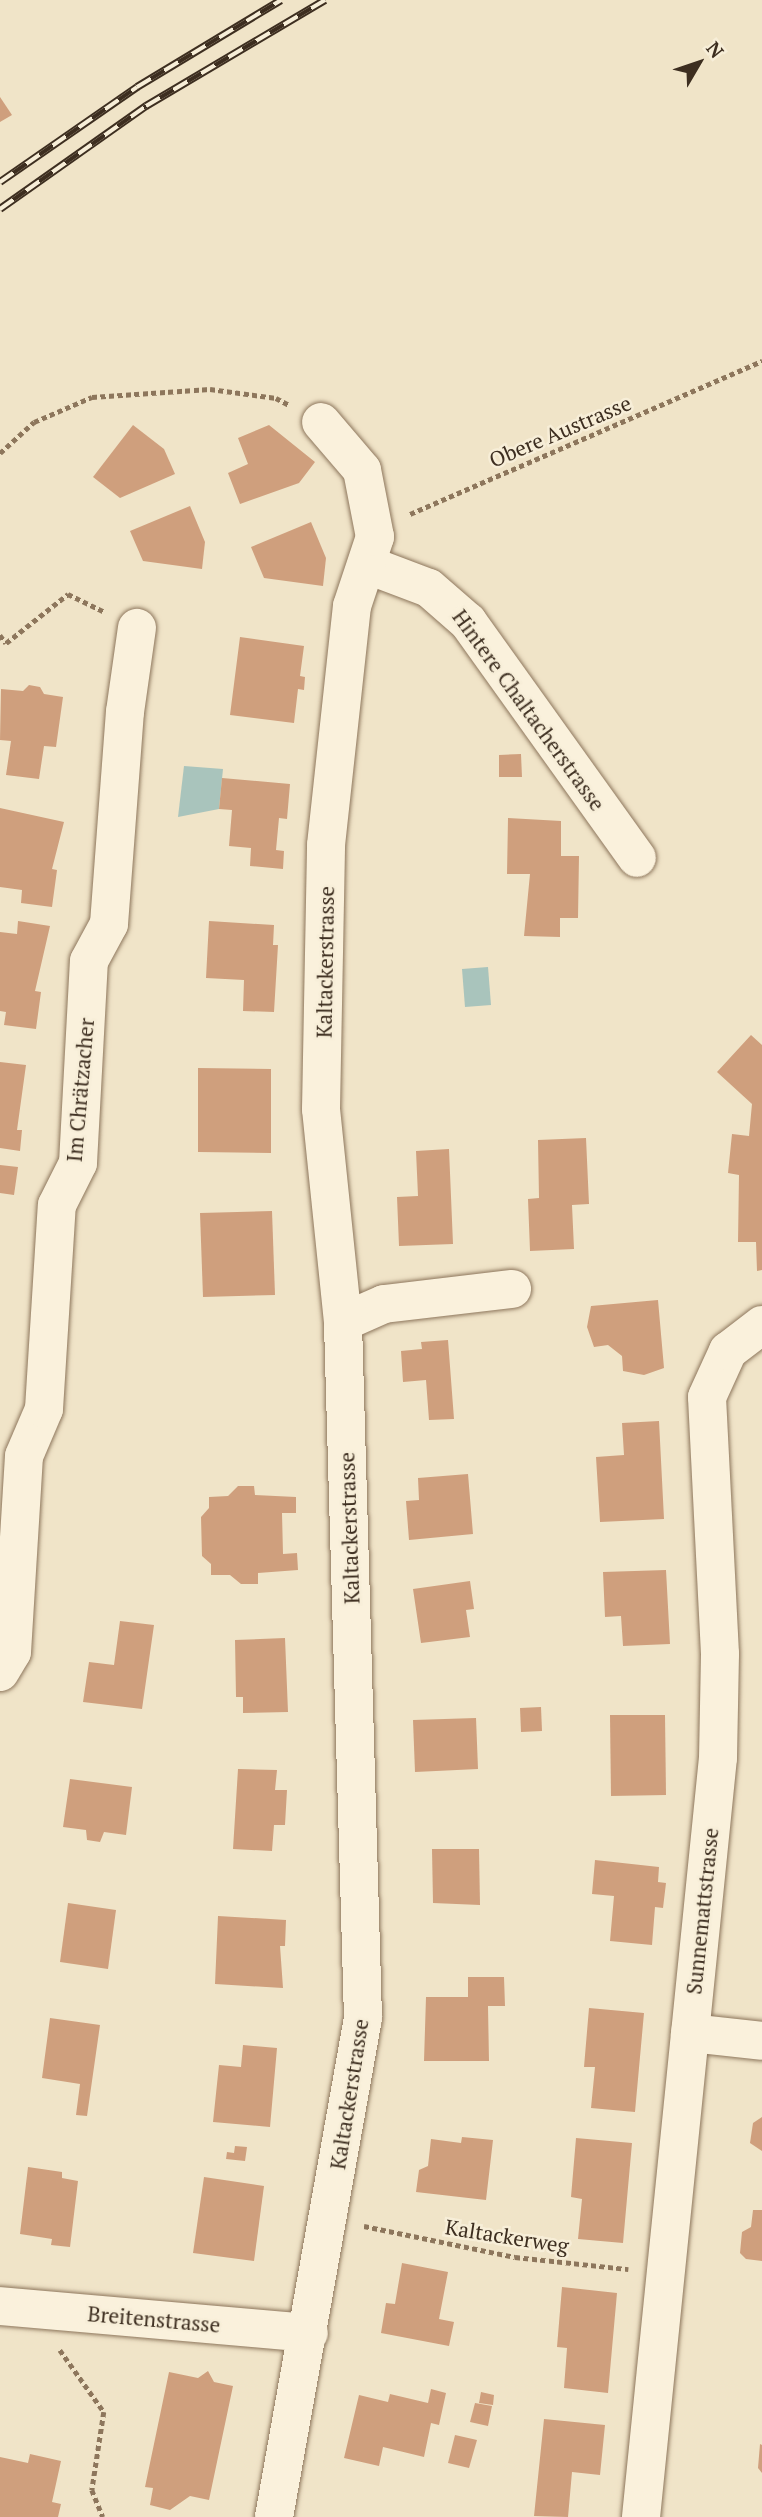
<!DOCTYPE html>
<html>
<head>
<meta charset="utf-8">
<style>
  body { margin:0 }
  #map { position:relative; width:762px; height:2517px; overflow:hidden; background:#f0e4c8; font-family:"PT Serif",serif }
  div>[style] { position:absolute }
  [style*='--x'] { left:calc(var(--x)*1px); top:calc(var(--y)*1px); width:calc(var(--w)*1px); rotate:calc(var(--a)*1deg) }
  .water>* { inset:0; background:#a9c4bc }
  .building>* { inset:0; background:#cf9f7d }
  .path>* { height:4.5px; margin-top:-2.25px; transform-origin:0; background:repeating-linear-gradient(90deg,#8d765c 0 5px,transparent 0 8.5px) }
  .roads { filter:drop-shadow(0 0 2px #8d765c) drop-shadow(0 0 2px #8d765c) }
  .minor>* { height:38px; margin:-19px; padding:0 19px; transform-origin:19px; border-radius:19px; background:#faf1dc }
  .rail>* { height:8px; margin-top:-4px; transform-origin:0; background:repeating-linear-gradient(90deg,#f7eed8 0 16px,#3d2e20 0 32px); box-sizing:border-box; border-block:2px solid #3d2e20 }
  span { translate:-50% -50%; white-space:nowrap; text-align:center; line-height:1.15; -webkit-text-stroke:5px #f7eed8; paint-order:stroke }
  .street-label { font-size:21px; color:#3d2e20 }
  .north { position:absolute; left:664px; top:28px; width:70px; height:70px; -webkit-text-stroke:5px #f7eed8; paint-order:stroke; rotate:51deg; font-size:19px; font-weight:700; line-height:28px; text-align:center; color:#3d2e20 }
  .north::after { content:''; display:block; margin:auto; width:24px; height:32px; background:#3d2e20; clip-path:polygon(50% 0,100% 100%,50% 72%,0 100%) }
</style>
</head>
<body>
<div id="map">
  <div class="water">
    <i style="clip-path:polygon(184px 766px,223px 769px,219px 809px,178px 817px)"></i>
    <i style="clip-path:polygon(488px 967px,491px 1005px,465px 1007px,462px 969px)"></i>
  </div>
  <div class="building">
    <i style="clip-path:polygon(0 97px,12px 115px,0 122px)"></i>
    <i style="clip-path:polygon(133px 425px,164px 449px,175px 474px,120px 498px,93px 477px)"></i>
    <i style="clip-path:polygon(269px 425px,315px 462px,299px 483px,240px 504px,228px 473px,248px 464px,238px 438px)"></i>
    <i style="clip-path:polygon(190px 506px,205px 542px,202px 569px,143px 561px,130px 531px)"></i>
    <i style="clip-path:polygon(311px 522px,326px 558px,323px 586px,264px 578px,251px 547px)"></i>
    <i style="clip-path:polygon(240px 637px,304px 646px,300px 676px,305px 677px,304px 690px,298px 689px,294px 723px,230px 715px)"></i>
    <i style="clip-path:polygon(29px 685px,40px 687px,44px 694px,63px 697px,56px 747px,44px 746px,39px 779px,6px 775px,11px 741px,0 740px,1px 689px,23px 691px)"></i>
    <i style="clip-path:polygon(521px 754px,522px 777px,499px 777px,499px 755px)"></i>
    <i style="clip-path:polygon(222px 778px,290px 784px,287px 819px,279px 818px,276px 850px,284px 851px,283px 869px,250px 866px,251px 848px,229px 846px,232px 810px,219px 809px)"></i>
    <i style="clip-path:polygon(0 808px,64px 822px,52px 869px,57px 870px,52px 907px,21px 903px,22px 890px,0 887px)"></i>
    <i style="clip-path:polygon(508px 818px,561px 821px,561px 856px,579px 856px,578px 918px,560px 918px,560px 937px,524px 936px,530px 874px,507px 874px)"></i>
    <i style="clip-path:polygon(18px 921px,50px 926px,35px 991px,41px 992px,36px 1029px,4px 1025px,6px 1012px,0 1011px,0 932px,17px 934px)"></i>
    <i style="clip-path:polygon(209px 921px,274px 925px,273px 945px,278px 945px,274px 1012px,243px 1011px,244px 980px,206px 978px)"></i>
    <i style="clip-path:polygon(751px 1035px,762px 1045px,762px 1270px,757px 1271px,756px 1242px,738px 1242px,739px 1175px,728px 1173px,732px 1134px,749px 1136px,752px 1104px,717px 1072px)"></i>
    <i style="clip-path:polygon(0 1062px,26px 1065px,17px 1130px,22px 1130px,20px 1151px,0 1148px)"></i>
    <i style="clip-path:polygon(198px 1068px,271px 1069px,271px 1153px,198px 1152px)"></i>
    <i style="clip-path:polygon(586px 1138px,589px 1204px,572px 1205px,574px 1249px,530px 1251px,528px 1199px,539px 1198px,538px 1140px)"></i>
    <i style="clip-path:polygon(449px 1149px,453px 1244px,399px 1246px,397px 1197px,418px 1196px,416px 1151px)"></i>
    <i style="clip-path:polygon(0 1165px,18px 1167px,14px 1195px,0 1193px)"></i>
    <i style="clip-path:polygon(272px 1211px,275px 1295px,203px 1297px,200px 1213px)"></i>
    <i style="clip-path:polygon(658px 1300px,664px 1368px,644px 1375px,623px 1371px,622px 1356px,608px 1345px,594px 1347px,587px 1327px,591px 1306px)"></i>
    <i style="clip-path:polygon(448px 1340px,454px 1419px,429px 1420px,426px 1380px,403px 1382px,401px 1351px,422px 1349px,421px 1342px)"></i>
    <i style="clip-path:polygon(659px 1421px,664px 1519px,600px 1522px,596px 1457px,624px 1455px,622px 1423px)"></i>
    <i style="clip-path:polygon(468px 1474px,473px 1534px,409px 1540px,406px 1501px,419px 1500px,418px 1478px)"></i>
    <i style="clip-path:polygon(238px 1486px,254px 1486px,255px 1495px,296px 1497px,296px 1513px,282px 1513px,283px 1554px,297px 1553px,298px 1570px,258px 1573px,258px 1584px,241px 1584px,230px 1575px,211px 1575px,211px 1564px,202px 1556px,201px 1517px,209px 1508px,209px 1497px,228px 1496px)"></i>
    <i style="clip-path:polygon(666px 1570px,670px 1644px,623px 1646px,621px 1616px,605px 1617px,603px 1572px)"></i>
    <i style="clip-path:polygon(470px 1581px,474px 1609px,466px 1610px,470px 1637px,421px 1643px,413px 1589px)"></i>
    <i style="clip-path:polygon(120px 1621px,154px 1625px,142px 1709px,83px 1702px,89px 1662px,114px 1665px)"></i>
    <i style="clip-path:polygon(285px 1638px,288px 1712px,243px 1713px,243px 1697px,236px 1697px,235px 1640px)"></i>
    <i style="clip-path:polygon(541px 1707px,542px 1731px,521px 1732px,520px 1708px)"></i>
    <i style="clip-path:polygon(610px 1715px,665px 1715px,666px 1795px,611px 1796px)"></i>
    <i style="clip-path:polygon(476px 1718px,478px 1769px,415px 1772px,413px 1720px)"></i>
    <i style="clip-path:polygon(238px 1769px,277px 1770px,275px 1790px,287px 1790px,285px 1825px,274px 1825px,272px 1851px,233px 1849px)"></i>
    <i style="clip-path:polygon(70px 1779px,132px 1787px,126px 1835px,104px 1832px,100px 1842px,87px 1840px,86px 1830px,63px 1827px)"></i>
    <i style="clip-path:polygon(432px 1849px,479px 1849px,480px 1905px,433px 1903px)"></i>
    <i style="clip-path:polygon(595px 1860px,659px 1867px,658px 1882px,666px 1883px,663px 1908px,655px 1907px,652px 1945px,610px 1941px,614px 1896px,592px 1894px)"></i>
    <i style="clip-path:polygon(68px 1903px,116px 1910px,108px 1969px,60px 1962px)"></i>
    <i style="clip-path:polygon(218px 1916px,286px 1920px,285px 1946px,280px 1946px,283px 1988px,215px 1984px)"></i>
    <i style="clip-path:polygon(468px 1977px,504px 1977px,505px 2006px,488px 2006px,489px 2061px,424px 2061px,426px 1997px,468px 1997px)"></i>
    <i style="clip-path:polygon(589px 2008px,644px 2013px,635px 2112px,591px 2108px,595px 2067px,584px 2067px)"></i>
    <i style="clip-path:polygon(50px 2018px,100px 2025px,87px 2116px,76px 2115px,80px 2084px,42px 2078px)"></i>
    <i style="clip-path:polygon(243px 2045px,277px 2048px,270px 2127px,213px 2122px,219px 2065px,241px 2067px)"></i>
    <i style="clip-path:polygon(762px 2117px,762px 2151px,750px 2143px,753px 2123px)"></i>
    <i style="clip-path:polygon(462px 2137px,493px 2140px,486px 2200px,416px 2192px,419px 2170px,428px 2166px,431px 2139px,461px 2143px)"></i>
    <i style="clip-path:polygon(576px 2138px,632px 2143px,623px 2243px,578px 2239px,582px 2199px,571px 2197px)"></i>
    <i style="clip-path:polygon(235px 2146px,247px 2147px,245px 2161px,226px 2159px,227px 2152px,234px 2153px)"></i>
    <i style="clip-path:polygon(28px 2167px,62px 2172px,62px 2178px,78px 2181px,70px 2247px,51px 2245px,52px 2239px,20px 2234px)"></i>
    <i style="clip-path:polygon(204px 2177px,264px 2186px,254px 2261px,193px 2253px)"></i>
    <i style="clip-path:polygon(753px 2210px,762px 2210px,762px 2261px,746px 2259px,740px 2253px,742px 2232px,751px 2227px)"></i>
    <i style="clip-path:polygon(402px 2263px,448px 2272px,439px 2319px,454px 2322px,449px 2346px,381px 2333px,386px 2303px,395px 2304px)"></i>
    <i style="clip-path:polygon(562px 2287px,617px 2293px,608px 2393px,564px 2388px,567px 2348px,557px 2347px)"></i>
    <i style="clip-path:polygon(208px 2371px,214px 2382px,233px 2386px,209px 2500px,190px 2496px,170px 2510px,150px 2505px,153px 2488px,145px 2487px,169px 2372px,198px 2378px)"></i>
    <i style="clip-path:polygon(431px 2389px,446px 2393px,439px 2425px,431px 2423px,424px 2457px,383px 2447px,379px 2466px,344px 2458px,359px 2395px,388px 2402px,390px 2394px,428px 2403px)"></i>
    <i style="clip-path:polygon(481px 2392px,494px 2395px,493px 2405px,479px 2403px)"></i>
    <i style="clip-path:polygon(475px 2403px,492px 2406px,488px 2426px,470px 2422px)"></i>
    <i style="clip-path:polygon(544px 2419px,605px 2425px,600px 2475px,572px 2472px,568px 2517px,534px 2516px)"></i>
    <i style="clip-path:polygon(455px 2435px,477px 2440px,469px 2468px,448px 2463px)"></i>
    <i style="clip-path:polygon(760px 2444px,762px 2445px,762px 2473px,758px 2468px)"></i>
    <i style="clip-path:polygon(30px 2454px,61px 2461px,52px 2502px,61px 2504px,58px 2517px,0 2517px,0 2457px,28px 2463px)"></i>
  </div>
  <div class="path">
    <i style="--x:0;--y:453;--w:46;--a:-42.4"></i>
    <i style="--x:34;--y:422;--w:63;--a:-23.3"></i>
    <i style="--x:92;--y:397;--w:118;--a:-3.9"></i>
    <i style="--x:210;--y:389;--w:67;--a:7.8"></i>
    <i style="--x:276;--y:398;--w:15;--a:28"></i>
    <i style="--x:410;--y:514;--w:384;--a:-23.5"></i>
    <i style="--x:0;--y:635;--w:10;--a:53"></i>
    <i style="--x:6;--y:643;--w:79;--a:-38.3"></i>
    <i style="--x:68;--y:594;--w:41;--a:25.9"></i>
    <i style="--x:364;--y:2226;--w:154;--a:11.6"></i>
    <i style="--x:515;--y:2257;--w:114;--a:6.1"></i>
    <i style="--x:60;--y:2350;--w:76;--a:54.6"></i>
    <i style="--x:104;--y:2412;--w:79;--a:98.7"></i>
    <i style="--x:92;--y:2490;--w:29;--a:68"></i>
  </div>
  <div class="roads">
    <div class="minor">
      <i style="--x:368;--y:565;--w:65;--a:20.7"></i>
      <i style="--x:429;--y:588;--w:52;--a:41.1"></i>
      <i style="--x:468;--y:622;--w:290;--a:54.4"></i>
      <i style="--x:343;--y:1322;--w:45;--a:-23.7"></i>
      <i style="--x:384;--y:1304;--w:129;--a:-6.7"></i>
      <i style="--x:0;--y:1672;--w:23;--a:-59"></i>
      <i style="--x:12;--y:1652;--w:196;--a:-86.5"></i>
      <i style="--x:24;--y:1456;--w:51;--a:-66.9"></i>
      <i style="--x:44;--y:1409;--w:204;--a:-86.4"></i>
      <i style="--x:57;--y:1205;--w:47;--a:-63.4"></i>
      <i style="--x:78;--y:1163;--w:202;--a:-86.9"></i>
      <i style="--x:89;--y:961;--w:42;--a:-61.6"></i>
      <i style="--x:109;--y:924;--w:213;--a:-85.7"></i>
      <i style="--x:125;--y:712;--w:85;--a:-81.9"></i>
      <i style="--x:690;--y:2033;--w:72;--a:6.3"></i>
      <i style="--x:0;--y:2306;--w:310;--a:5"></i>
      <i style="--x:274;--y:2517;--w:507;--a:-79.89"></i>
      <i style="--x:363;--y:2018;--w:696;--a:-91.65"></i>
      <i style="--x:343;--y:1322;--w:214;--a:-95.9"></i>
      <i style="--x:321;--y:1109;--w:264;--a:-88.9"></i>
      <i style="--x:326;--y:845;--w:240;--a:-83.8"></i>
      <i style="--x:352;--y:606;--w:73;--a:-71.6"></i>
      <i style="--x:375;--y:537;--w:68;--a:-101"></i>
      <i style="--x:362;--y:470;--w:63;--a:-130.5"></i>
      <i style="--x:641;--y:2517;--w:763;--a:-84.21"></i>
      <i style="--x:718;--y:1758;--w:104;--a:-88.9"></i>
      <i style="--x:720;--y:1654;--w:257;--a:-92.9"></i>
      <i style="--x:707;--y:1397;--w:51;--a:-65.5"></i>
      <i style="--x:728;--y:1351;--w:43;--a:-37.4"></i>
    </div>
  </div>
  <div class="rail">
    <i style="--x:0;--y:182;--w:167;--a:-34.7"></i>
    <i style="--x:137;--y:87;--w:168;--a:-31.1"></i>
    <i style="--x:0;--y:209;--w:179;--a:-35.2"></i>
    <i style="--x:146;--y:106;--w:208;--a:-30.6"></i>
  </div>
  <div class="street-label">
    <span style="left:560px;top:431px;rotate:-23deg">Obere Austrasse</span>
    <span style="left:529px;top:710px;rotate:54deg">Hintere Chaltacherstrasse</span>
    <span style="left:325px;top:962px;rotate:-89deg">Kaltackerstrasse</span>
    <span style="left:80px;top:1090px;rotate:-85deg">Im Chrätzacher</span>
    <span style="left:349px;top:1528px;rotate:-92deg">Kaltackerstrasse</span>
    <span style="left:702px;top:1911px;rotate:-84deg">Sunnemattstrasse</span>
    <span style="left:349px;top:2094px;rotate:-81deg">Kaltackerstrasse</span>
    <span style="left:507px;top:2236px;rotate:9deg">Kaltackerweg</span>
    <span style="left:154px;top:2319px;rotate:5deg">Breitenstrasse</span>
  </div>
  <div class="north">N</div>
</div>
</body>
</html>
